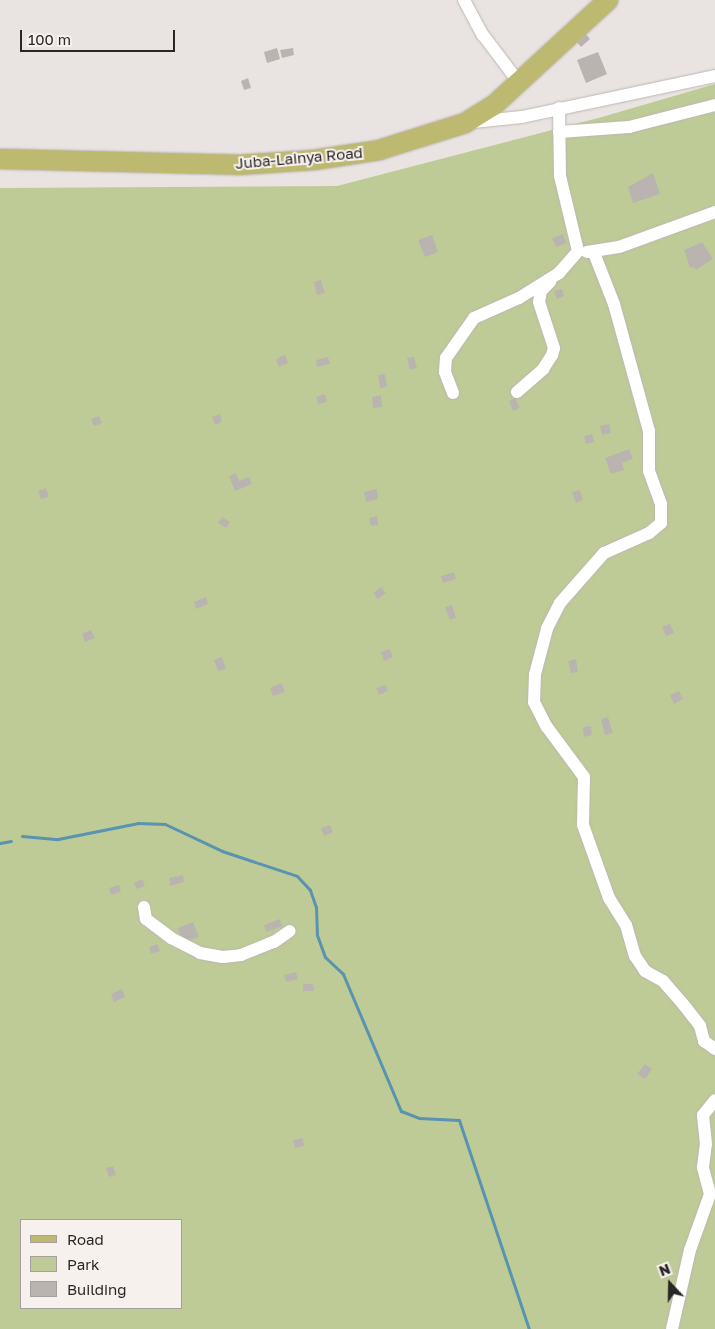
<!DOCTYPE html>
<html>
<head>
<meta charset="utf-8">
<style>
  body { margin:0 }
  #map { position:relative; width:715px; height:1329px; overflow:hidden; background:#e9e4e1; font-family:"Golos Text",sans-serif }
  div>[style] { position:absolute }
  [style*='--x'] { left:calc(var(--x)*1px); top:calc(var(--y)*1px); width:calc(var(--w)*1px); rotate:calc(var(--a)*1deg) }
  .green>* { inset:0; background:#bfcb96 }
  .stream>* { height:3px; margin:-1.5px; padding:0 1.5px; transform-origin:1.5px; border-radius:1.5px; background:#5894af }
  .building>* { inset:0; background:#bab4b1 }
  .roads { filter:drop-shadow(0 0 1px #bcb7b4) drop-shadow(0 0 1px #bcb7b4) }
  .street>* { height:12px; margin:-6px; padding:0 6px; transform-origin:6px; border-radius:6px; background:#fff }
  .primary>* { height:20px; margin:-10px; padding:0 10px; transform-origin:10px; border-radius:10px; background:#beb971 }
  span { translate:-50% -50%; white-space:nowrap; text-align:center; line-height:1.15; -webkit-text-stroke:4px #f7f1ee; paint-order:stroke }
  .street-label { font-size:15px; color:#292726 }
  .legend { position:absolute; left:20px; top:1219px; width:162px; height:90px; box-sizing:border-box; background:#f7f1ee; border:1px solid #a5a09e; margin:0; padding:6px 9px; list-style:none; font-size:15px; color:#292726 }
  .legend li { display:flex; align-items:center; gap:10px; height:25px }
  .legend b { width:25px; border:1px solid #a5a09e }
  .north { position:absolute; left:645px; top:1259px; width:50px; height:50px; -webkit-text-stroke:4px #f7f1ee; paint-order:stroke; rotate:339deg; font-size:14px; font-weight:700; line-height:20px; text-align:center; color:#292726 }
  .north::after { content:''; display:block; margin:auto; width:18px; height:22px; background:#292726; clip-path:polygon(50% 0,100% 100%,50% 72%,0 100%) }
  .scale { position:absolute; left:20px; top:30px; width:155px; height:22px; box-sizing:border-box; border:2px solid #292726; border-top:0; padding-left:6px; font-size:15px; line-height:18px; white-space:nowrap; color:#292726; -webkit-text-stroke:4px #f7f1ee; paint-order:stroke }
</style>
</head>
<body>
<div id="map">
  <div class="green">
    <i style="clip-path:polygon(evenodd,715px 84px,715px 1329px,0 1329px,0 188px,337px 186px,602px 117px,715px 84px,21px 1220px,181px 1220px,181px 1308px,21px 1308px,21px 1220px)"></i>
  </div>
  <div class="stream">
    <i style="--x:22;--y:836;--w:36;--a:5"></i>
    <i style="--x:58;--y:839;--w:82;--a:-11.3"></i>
    <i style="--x:138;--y:823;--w:27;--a:2"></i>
    <i style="--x:165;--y:824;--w:63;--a:25.3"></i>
    <i style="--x:222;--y:851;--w:79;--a:18.4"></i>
    <i style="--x:297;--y:876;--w:19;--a:47"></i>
    <i style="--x:310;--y:890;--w:18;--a:71"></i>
    <i style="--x:316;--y:907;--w:28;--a:88"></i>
    <i style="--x:317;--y:935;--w:23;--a:70"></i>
    <i style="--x:325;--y:957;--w:25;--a:43"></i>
    <i style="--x:343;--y:974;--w:149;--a:67.1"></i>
    <i style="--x:401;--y:1111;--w:19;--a:21"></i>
    <i style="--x:419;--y:1118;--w:40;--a:2.9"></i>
    <i style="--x:459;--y:1120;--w:220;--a:71.5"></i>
    <i style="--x:0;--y:843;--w:11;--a:-10"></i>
  </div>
  <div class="building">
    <i style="clip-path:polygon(585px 33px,590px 39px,581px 47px,576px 41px)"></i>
    <i style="clip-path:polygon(277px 48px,280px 59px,267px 63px,264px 52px)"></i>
    <i style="clip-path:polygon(293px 48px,294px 55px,282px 58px,280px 50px)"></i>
    <i style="clip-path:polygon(598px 52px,607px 74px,586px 83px,577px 60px)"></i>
    <i style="clip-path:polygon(248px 78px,251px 88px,244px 90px,241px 81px)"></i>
    <i style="clip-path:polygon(653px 173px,660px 194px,633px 203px,628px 187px)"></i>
    <i style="clip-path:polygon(563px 234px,566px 243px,556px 247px,552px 238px)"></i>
    <i style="clip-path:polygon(432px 235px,438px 252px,425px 257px,418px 240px)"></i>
    <i style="clip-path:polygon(702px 242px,713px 259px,696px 270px,694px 267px,690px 268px,684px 250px)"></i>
    <i style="clip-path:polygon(321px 280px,325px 293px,317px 295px,314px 282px)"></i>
    <i style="clip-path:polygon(562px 289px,564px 296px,557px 299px,554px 291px)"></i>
    <i style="clip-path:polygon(285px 355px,288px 363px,279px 367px,276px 359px)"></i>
    <i style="clip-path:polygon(328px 357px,330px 364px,317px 367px,316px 360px)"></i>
    <i style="clip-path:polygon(414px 357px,417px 368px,410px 370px,407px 358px)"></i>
    <i style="clip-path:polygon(385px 374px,387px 387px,380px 388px,378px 375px)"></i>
    <i style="clip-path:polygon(325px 394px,327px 402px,318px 404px,316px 397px)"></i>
    <i style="clip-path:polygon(381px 395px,382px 407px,373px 408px,372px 397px)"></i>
    <i style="clip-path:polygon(515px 398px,520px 408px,513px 411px,509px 401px)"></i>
    <i style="clip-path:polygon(220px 414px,222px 422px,215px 425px,212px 417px)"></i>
    <i style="clip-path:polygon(99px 416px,102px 423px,94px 426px,91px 419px)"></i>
    <i style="clip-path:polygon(609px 424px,611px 433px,602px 435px,600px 426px)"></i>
    <i style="clip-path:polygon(592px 434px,594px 442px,586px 444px,584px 436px)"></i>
    <i style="clip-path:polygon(629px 449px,633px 459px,622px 463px,624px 470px,611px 474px,605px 458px)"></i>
    <i style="clip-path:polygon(236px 473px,239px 481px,249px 477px,252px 484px,235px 491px,229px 476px)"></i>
    <i style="clip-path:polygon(46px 488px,49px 497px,41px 499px,38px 491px)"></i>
    <i style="clip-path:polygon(377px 489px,378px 499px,366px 502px,364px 492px)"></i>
    <i style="clip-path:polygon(580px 490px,583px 500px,576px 503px,572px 492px)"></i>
    <i style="clip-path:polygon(377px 516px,378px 525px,371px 526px,369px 518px)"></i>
    <i style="clip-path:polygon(222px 517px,230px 522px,226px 528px,218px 523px)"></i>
    <i style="clip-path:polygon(454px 572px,456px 579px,443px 583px,441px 576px)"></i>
    <i style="clip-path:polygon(381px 587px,386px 593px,378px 599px,373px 593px)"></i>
    <i style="clip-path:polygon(206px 597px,208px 604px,196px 609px,194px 602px)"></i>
    <i style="clip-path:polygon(452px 605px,456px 618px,450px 620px,445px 607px)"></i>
    <i style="clip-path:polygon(670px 624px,674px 633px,666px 636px,662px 627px)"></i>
    <i style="clip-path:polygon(91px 630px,95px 638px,85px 642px,82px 634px)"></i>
    <i style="clip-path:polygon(390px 649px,393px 657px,384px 661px,381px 652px)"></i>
    <i style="clip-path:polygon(222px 657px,226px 669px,218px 671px,214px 660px)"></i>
    <i style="clip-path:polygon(576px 659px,578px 672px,571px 673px,568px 661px)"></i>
    <i style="clip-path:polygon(282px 683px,285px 692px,273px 696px,270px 688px)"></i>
    <i style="clip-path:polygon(385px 685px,388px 691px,379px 695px,376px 688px)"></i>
    <i style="clip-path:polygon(679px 691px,683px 699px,674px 704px,670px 695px)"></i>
    <i style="clip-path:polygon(608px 717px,613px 733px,605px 735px,601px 719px)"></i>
    <i style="clip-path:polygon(591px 726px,592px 735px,584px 737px,583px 727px)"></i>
    <i style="clip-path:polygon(330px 825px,333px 832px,324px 836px,321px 828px)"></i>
    <i style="clip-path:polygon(183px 875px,184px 882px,170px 886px,169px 878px)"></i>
    <i style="clip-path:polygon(142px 879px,145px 886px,137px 889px,134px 883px)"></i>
    <i style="clip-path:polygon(119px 885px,121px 892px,111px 895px,109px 888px)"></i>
    <i style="clip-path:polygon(280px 919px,282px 926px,266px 932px,264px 925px)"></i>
    <i style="clip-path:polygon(193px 922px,199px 937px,183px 942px,178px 928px)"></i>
    <i style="clip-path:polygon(157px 944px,160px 951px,151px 954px,149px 947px)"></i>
    <i style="clip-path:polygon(296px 972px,298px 979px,286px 982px,284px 975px)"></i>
    <i style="clip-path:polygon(303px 984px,313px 984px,314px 991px,303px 991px)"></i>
    <i style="clip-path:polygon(122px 989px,125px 997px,114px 1002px,111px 994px)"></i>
    <i style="clip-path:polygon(645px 1064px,652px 1069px,645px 1079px,637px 1074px)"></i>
    <i style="clip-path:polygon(303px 1138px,304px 1146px,295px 1148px,293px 1140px)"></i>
    <i style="clip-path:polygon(113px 1166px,116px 1175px,109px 1177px,106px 1168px)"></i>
  </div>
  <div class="roads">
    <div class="street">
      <i style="--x:464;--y:0;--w:40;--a:62"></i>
      <i style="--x:483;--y:35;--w:61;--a:52.9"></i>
      <i style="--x:473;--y:122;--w:49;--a:-5.8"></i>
      <i style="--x:522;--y:117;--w:197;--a:-12"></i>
      <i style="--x:559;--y:132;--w:70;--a:-4.1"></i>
      <i style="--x:629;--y:127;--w:89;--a:-14.3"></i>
      <i style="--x:587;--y:252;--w:32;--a:-9"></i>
      <i style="--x:619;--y:247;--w:102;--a:-20"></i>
      <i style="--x:594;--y:253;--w:55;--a:68.6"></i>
      <i style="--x:614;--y:304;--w:132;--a:74.6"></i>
      <i style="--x:649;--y:431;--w:40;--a:90"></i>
      <i style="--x:649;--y:471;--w:35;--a:70"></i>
      <i style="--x:661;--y:504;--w:19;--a:90"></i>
      <i style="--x:661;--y:523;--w:16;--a:140"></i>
      <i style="--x:649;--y:533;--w:49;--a:156"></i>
      <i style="--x:604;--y:553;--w:67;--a:131.3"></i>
      <i style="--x:560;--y:603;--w:29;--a:117"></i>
      <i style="--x:547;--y:629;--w:47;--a:104.9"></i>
      <i style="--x:535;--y:674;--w:28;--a:92"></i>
      <i style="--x:534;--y:702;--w:28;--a:63"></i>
      <i style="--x:547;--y:727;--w:62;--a:53.5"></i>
      <i style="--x:584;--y:777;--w:48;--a:91.2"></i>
      <i style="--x:583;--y:825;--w:77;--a:70.4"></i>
      <i style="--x:609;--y:898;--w:32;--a:58"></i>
      <i style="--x:626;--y:925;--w:32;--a:74"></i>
      <i style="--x:635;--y:956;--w:18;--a:56"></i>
      <i style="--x:645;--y:971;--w:21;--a:29"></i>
      <i style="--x:663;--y:981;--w:30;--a:49"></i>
      <i style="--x:683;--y:1004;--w:28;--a:52"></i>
      <i style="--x:700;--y:1026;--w:16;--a:75"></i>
      <i style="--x:704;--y:1041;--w:14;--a:36"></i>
      <i style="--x:517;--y:392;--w:35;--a:-41"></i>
      <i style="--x:543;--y:369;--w:17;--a:-57"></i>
      <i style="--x:552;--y:355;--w:7;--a:-74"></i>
      <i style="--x:554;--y:348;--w:48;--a:-108.1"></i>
      <i style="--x:539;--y:302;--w:11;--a:-80"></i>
      <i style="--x:541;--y:291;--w:13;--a:-45"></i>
      <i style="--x:453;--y:393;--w:22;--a:-111"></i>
      <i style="--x:445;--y:372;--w:14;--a:-86"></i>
      <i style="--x:446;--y:358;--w:49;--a:-55"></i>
      <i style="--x:474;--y:318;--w:49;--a:-24"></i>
      <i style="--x:519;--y:298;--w:47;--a:-32"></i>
      <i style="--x:559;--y:273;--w:29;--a:-49"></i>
      <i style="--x:578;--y:251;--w:77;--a:-103.5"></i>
      <i style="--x:560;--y:176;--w:68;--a:-90.8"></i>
      <i style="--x:144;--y:907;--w:12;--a:81"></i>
      <i style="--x:146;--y:919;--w:31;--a:37"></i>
      <i style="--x:171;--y:938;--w:33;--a:27"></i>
      <i style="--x:200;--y:953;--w:23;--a:10"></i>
      <i style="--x:223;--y:957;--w:18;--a:-6"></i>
      <i style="--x:241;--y:955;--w:35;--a:-22"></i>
      <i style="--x:274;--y:942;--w:19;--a:-35"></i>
      <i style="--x:672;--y:1329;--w:81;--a:-77.2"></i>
      <i style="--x:690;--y:1250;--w:59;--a:-70.3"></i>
      <i style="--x:710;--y:1194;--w:28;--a:-105"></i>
      <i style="--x:703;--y:1167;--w:23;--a:-83"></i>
      <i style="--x:706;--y:1144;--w:29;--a:-96"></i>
      <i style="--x:703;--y:1115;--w:19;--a:-51"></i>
    </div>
    <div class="primary">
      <i style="--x:0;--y:159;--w:238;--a:1.4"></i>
      <i style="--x:238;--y:165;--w:76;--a:-3.8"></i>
      <i style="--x:314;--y:160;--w:66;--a:-8.7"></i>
      <i style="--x:379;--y:150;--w:90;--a:-17.4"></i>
      <i style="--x:465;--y:123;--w:34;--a:-32"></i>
      <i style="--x:494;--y:105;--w:155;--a:-42.6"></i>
    </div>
  </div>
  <div class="street-label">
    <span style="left:299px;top:158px;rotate:-5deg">Juba-Lainya Road</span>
  </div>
  <ul class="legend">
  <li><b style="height:6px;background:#beb971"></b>Road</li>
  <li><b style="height:14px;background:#bfcb96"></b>Park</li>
  <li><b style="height:14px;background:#bab4b1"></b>Building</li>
  </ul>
  <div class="north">N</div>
  <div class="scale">100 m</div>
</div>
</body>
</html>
